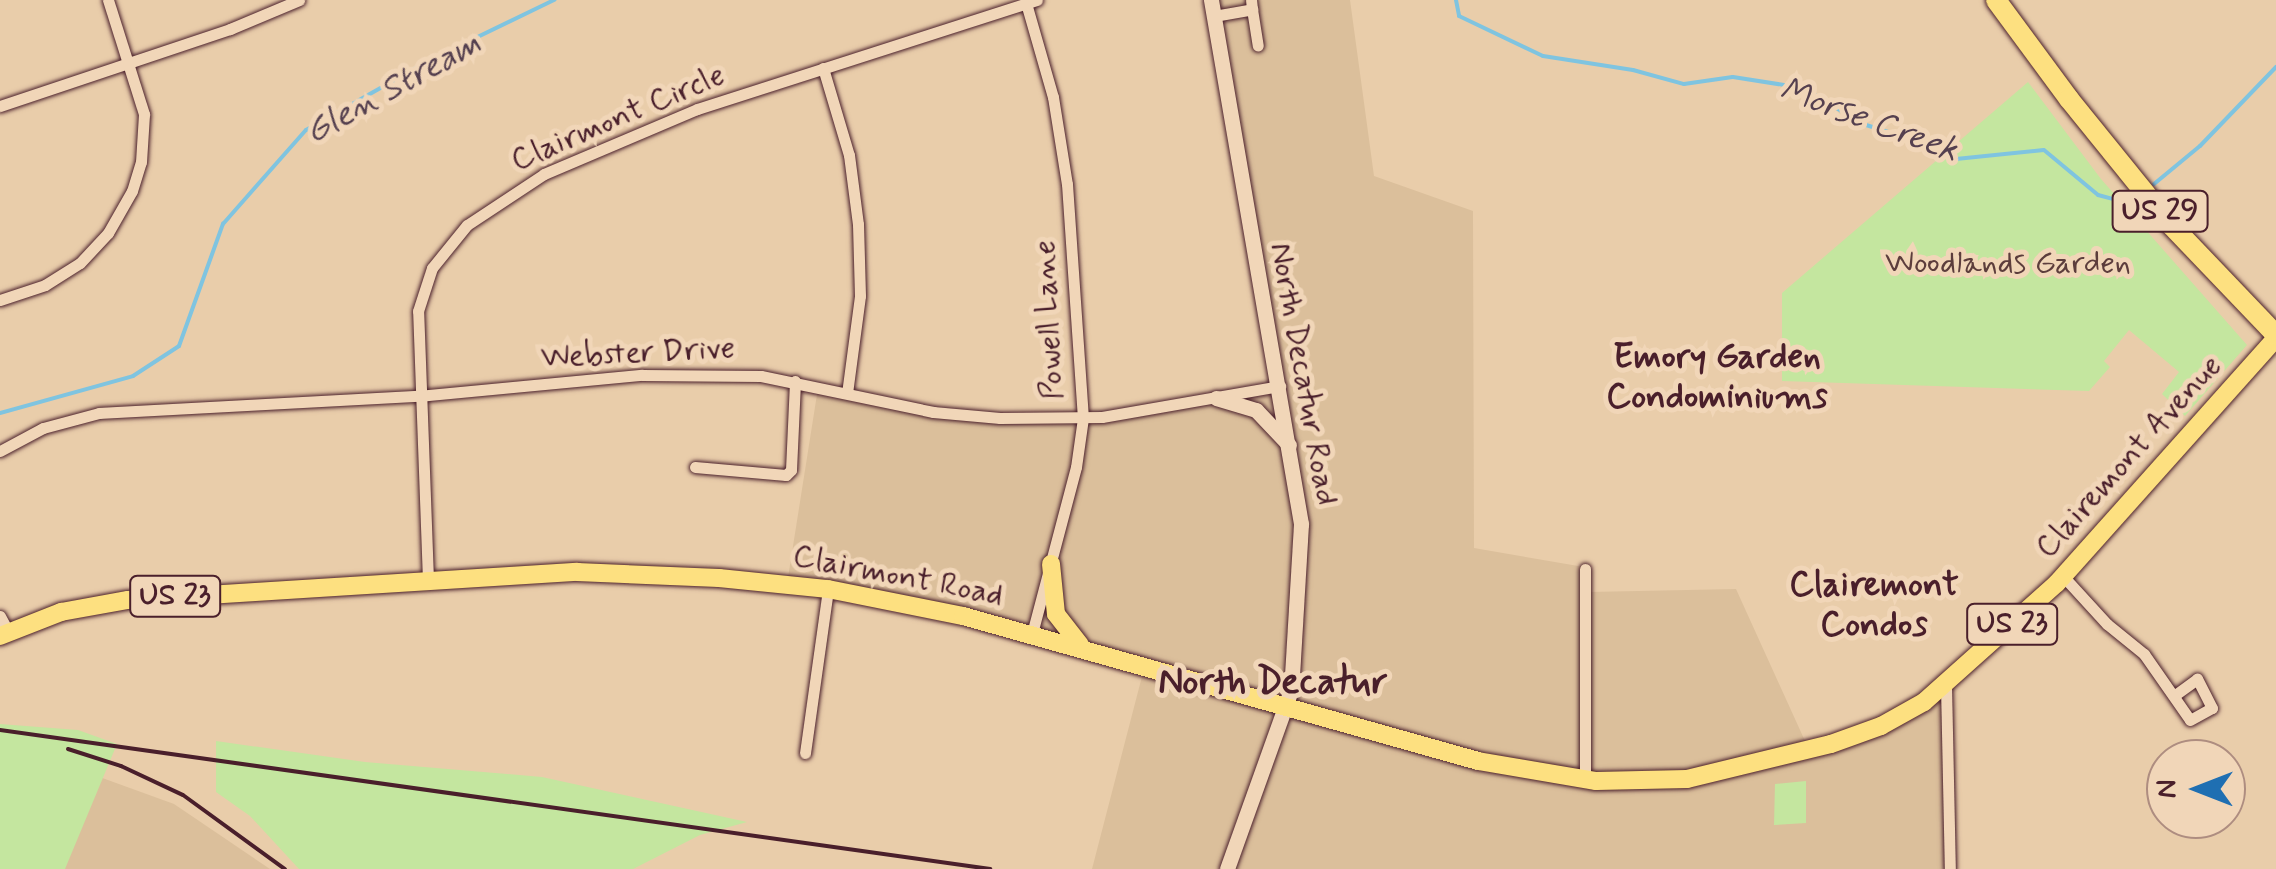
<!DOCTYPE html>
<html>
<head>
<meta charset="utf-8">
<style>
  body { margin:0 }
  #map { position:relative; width:2276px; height:869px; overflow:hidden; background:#e9cdaa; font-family:Mynerve,sans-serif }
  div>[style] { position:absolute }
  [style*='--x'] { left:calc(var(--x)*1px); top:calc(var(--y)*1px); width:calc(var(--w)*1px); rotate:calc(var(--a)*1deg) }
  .built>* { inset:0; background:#dbbf9b }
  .green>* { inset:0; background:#c4e69f }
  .stream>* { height:4px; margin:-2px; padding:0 2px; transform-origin:2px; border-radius:2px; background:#7fc4e0 }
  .roads { filter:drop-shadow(0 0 2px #4a1f2b) drop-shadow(0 0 2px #4a1f2b) }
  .street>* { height:11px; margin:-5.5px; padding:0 5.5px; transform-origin:5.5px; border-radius:5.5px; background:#f1d6b8 }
  .secondary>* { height:15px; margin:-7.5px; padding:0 7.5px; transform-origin:7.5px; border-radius:7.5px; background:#f1d6b8 }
  .primary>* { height:18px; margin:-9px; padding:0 9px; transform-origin:9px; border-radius:9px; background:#fde080 }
  .highway>* { height:20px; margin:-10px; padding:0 10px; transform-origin:10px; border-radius:10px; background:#fde080 }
  .rail>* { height:4px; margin:-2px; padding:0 2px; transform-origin:2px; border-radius:2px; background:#4a1f2b }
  span { translate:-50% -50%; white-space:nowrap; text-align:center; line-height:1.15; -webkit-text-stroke:10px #f1d6b8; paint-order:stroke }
  .shield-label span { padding:2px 8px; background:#f1d6b8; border:2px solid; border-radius:8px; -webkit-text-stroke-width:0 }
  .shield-label { font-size:30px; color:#4a1f2b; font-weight:700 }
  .street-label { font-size:32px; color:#4a1f2b }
  .park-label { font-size:32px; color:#5c3d3c }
  .water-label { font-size:35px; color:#55404f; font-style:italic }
  .neighbourhood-label { font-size:35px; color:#4a1f2b; font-weight:700 }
  .quarter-label { font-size:38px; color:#4a1f2b; font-weight:700 }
  .north { position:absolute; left:2146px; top:739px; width:100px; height:100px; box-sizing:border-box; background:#f1d6b8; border:2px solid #ae8d80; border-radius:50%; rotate:270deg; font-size:28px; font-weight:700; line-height:40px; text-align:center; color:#4a1f2b }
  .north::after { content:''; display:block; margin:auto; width:35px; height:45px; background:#1f6fb2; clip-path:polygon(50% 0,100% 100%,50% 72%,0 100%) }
</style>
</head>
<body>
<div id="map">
  <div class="built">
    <i style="clip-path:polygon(1217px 0,1350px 0,1374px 176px,1473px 211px,1474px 548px,1584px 567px,1589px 592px,1736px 589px,1805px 741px,1877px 724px,1946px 685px,1954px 869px,1092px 869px,1146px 661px,787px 584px,818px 388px,935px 410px,1083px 419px,1280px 387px)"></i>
    <i style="clip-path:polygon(39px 755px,174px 804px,270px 869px,0 869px)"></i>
  </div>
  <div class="green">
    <i style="clip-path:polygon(2028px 82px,2101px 179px,2247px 345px,2185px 416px,2162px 394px,2179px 372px,2129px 330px,2104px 361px,2110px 367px,2089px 391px,1782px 381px,1782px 293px)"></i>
    <i style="clip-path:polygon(0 724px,78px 730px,117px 744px,65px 869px,0 869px)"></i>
    <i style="clip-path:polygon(216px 741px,365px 762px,542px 777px,747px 822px,700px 835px,633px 869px,299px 869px,250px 816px,216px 792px)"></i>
    <i style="clip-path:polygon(1806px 781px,1806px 823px,1774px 825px,1775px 784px)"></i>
  </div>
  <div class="stream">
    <i style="--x:1456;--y:0;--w:16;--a:79"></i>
    <i style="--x:1459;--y:16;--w:93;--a:25.5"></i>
    <i style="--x:1543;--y:56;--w:91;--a:8.8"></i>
    <i style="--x:1633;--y:70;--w:53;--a:15.4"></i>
    <i style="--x:1684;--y:84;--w:49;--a:-8.1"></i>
    <i style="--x:1733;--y:77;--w:71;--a:8.9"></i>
    <i style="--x:1803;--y:88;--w:70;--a:31"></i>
    <i style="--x:1863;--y:124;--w:79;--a:17.7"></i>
    <i style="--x:1938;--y:148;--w:21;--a:31"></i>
    <i style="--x:1956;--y:159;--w:88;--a:-5.8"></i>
    <i style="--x:2044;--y:150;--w:70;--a:39.8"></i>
    <i style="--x:2098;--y:195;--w:16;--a:15"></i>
    <i style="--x:2154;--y:184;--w:60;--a:-39.6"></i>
    <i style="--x:2200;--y:146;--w:110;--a:-46.1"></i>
    <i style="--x:0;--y:413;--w:138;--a:-15.5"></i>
    <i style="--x:133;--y:376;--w:55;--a:-33.1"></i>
    <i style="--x:179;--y:346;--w:130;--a:-70.2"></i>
    <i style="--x:223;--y:224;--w:125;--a:-48.6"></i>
    <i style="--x:306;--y:130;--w:145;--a:-29.4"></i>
    <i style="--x:432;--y:59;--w:136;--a:-25.8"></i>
  </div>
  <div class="roads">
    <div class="street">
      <i style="--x:1026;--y:3;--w:98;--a:74"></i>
      <i style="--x:1053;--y:97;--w:88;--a:80.9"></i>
      <i style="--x:1067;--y:184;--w:235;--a:86.1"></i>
      <i style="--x:1083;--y:418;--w:49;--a:98.1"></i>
      <i style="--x:1076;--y:467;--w:172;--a:104.8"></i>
      <i style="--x:1252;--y:9;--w:37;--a:81"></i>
      <i style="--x:1214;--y:16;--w:39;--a:-10"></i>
      <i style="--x:1252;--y:9;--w:9;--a:-96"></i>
      <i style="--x:823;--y:68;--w:91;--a:73.4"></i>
      <i style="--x:849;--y:155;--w:70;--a:82.6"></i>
      <i style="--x:858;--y:224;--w:72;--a:88.4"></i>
      <i style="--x:860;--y:296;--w:98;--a:97.6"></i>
      <i style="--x:0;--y:106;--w:243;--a:-18.5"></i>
      <i style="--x:230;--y:29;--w:75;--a:-22.8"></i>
      <i style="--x:0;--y:300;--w:47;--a:-18.4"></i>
      <i style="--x:45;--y:285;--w:41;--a:-32.2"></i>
      <i style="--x:80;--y:263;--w:41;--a:-47"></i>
      <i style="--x:108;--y:233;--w:48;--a:-60.3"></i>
      <i style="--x:132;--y:191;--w:30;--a:-73"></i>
      <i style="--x:141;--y:162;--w:48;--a:-86.4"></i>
      <i style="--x:144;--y:114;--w:120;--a:-107.5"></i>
      <i style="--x:0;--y:451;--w:49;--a:-28.1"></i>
      <i style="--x:43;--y:428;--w:58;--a:-15"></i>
      <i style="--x:99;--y:413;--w:319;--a:-3.1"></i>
      <i style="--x:418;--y:396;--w:225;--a:-5.4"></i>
      <i style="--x:642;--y:375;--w:119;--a:0.5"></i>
      <i style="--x:761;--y:376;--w:176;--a:11.8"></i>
      <i style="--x:933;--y:412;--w:67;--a:5.1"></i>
      <i style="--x:1000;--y:418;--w:102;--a:-0.6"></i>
      <i style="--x:1102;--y:417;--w:181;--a:-9.9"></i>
      <i style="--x:695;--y:467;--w:91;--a:5"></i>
      <i style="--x:786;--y:475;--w:7;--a:-45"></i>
      <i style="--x:791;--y:470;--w:89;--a:-87.4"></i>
      <i style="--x:2063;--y:576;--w:65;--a:47.5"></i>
      <i style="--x:2107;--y:624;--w:48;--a:39"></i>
      <i style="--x:2144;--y:654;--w:80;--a:55.1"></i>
      <i style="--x:2190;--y:720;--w:25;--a:-29"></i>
      <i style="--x:2212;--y:708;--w:33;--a:-117"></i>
      <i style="--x:2197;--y:679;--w:27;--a:144"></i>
      <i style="--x:428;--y:580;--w:269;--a:-92.1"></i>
      <i style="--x:418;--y:311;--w:45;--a:-72"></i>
      <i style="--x:432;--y:268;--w:55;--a:-50.9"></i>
      <i style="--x:467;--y:225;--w:92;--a:-33.5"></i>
      <i style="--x:544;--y:174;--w:166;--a:-23"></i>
      <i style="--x:697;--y:109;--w:357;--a:-17.8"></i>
      <i style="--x:0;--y:616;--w:17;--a:62"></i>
      <i style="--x:1946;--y:685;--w:184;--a:88.8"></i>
      <i style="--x:805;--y:753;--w:166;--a:-82"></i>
      <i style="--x:1585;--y:780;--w:211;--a:-90"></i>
    </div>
    <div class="secondary">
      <i style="--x:1211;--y:0;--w:532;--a:80.25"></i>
      <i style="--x:1301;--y:524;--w:166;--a:93.4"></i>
      <i style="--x:1291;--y:690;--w:190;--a:109.7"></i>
      <i style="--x:1216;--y:398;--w:42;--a:16.7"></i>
      <i style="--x:1256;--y:410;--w:48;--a:46.7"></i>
    </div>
    <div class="primary">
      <i style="--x:1051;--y:564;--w:50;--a:84.3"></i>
      <i style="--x:1056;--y:614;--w:39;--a:52"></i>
      <i style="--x:0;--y:636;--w:66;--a:-21.5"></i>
      <i style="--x:61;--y:612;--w:68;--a:-10.2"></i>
      <i style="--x:128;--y:600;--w:450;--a:-3.6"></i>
      <i style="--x:577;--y:572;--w:142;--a:2.4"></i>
      <i style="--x:719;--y:578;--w:110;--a:5.8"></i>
      <i style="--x:828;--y:589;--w:138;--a:11.3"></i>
      <i style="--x:963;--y:616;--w:535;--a:15.72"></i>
      <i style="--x:1478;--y:761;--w:120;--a:9.6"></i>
      <i style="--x:1596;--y:781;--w:91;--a:-1.3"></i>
      <i style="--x:1687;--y:779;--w:148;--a:-13.7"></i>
      <i style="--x:1831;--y:744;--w:53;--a:-19.8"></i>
      <i style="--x:1881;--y:726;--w:49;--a:-29.2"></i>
      <i style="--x:1924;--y:702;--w:178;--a:-41.8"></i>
      <i style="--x:2057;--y:583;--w:329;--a:-48.2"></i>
    </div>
    <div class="highway">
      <i style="--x:1996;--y:0;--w:123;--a:53.6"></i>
      <i style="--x:2069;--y:99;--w:162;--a:51"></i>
      <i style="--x:2171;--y:225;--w:152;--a:46.3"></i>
    </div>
  </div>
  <div class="rail">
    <i style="--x:0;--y:730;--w:1000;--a:7.99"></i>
    <i style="--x:68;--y:749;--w:56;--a:17.8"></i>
    <i style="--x:121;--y:766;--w:68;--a:25.1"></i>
    <i style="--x:183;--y:795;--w:126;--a:36"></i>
  </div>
  <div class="shield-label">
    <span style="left:2160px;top:211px">US 29</span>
    <span style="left:175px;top:596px">US 23</span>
    <span style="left:2012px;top:624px">US 23</span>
  </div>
  <div class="street-label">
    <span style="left:618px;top:118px;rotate:-23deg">Clairmont Circle</span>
    <span style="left:1049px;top:320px;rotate:-93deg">Powell Lane</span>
    <span style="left:638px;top:353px;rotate:-3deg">Webster Drive</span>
    <span style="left:1303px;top:374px;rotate:80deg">North Decatur Road</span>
    <span style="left:2129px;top:457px;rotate:-48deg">Clairemont Avenue</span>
    <span style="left:898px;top:576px;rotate:11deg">Clairmont Road</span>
  </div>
  <div class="park-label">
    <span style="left:2008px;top:263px">Woodlands Garden</span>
  </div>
  <div class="water-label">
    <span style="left:393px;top:88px;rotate:-29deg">Glen Stream</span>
    <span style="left:1869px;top:120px;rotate:20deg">Morse Creek</span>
  </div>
  <div class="neighbourhood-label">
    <span style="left:1717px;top:377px">Emory Garden<br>Condominiums</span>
    <span style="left:1874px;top:605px">Clairemont<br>Condos</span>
  </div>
  <div class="quarter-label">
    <span style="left:1273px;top:683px">North Decatur</span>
  </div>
  <div class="north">N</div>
</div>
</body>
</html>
